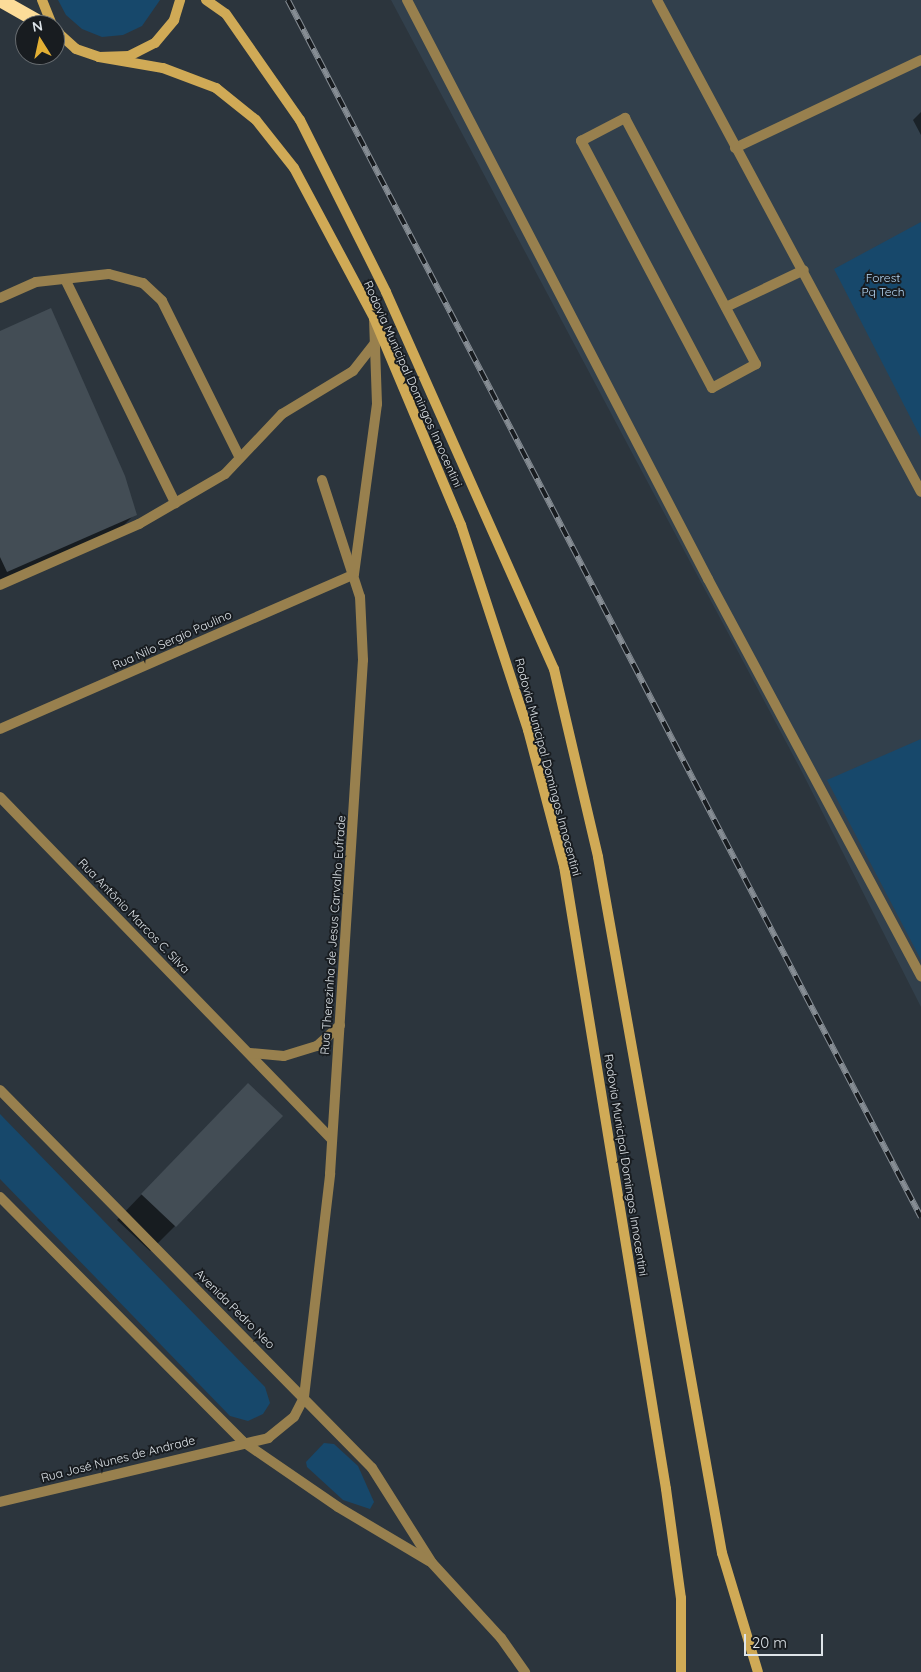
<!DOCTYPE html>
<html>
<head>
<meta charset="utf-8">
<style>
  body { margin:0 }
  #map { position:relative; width:921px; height:1672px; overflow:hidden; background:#2c353d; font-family:Quicksand,sans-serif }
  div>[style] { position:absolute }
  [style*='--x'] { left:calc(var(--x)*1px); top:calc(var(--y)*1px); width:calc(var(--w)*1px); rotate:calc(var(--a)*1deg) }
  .built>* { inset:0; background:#32404c }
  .green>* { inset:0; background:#17486b }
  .shadow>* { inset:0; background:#0007 }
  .building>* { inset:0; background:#434d55 }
  .service>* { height:10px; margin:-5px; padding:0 5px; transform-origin:5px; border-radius:5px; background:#98804e }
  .minor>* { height:10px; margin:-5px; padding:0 5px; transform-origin:5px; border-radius:5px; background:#98804e }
  .secondary>* { height:10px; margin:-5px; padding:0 5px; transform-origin:5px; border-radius:5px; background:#d0aa56 }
  .trunk>* { height:14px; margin:-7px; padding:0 7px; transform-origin:7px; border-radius:7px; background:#fcdc99 }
  .rail>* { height:5.5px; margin-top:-2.75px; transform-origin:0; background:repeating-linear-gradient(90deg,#181c20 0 11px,#868d94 0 22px); box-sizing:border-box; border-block:1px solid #868d94 }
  span { translate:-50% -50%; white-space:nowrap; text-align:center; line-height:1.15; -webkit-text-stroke:4px #181c20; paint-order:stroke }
  .park-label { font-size:12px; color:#b9dbf8 }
  .street-label { font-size:12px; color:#dee4e9 }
  .north { position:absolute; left:15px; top:15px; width:50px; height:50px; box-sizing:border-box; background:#181c20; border:1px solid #676c70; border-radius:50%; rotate:350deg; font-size:14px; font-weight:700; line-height:20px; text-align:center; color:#dee4e9 }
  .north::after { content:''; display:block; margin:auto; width:18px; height:22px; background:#e2af34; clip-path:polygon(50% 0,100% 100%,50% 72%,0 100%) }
  .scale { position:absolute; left:744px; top:1634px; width:79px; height:22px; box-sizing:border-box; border:2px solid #dee4e9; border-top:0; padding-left:6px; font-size:15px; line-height:18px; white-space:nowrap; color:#dee4e9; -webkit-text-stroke:4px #181c20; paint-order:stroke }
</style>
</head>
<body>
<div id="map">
  <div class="built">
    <i style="clip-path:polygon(391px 0,921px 0,921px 1007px,802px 772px)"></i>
  </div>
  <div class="green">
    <i style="clip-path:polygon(58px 0,160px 0,142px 26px,123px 35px,102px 37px,82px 29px,66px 15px)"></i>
    <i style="clip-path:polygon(921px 222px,921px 438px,834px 269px)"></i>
    <i style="clip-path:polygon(921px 739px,921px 960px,827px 780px)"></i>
    <i style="clip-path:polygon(0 1114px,265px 1387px,270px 1403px,263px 1414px,248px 1421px,230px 1416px,0 1179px)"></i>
    <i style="clip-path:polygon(324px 1443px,334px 1444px,358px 1466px,374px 1502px,370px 1509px,343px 1500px,307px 1467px,306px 1462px)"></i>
  </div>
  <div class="shadow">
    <i style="clip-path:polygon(921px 112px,921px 135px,913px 120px)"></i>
    <i style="clip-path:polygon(0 333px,135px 514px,110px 539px,0 588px)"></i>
    <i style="clip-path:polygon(223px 1110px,175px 1226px,150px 1251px,117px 1220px)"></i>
  </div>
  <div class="building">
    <i style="clip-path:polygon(51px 308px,125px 476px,137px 515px,7px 572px,0 557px,0 331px)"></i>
    <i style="clip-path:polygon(248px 1083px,283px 1116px,176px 1227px,141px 1194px)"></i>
  </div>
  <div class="service">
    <i style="--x:625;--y:118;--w:279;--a:62"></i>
    <i style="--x:756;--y:364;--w:50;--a:151.4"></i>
    <i style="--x:712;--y:388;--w:280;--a:-117.9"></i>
    <i style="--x:581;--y:141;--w:50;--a:-27.6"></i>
    <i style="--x:735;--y:148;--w:206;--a:-25.3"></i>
    <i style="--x:65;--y:279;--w:250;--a:63.8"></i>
    <i style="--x:0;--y:298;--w:39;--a:-24"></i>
    <i style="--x:36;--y:282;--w:73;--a:-6.3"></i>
    <i style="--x:109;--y:274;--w:35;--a:15"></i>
    <i style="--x:143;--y:283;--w:26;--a:43"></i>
    <i style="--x:162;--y:301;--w:175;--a:63.6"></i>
    <i style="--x:726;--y:307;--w:86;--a:-25.4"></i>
    <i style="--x:0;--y:585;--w:152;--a:-23.7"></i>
    <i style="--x:139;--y:524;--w:99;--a:-30.2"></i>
    <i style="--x:225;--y:474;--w:83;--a:-46.5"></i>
    <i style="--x:282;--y:414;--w:83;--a:-31.2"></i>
    <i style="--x:353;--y:371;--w:34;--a:-52"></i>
  </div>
  <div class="minor">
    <i style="--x:407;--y:0;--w:653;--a:62.53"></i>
    <i style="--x:708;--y:579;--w:451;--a:61.8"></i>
    <i style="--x:657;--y:0;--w:558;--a:61.78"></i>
    <i style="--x:0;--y:729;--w:386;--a:-23.6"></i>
    <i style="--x:354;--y:574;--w:172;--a:-82.3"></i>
    <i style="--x:377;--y:404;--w:86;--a:-92"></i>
    <i style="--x:0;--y:797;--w:476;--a:45.9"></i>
    <i style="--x:250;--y:1053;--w:34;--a:5"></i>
    <i style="--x:284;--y:1056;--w:34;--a:-17"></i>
    <i style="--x:317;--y:1046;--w:31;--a:-42"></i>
    <i style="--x:0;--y:1090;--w:530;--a:45.46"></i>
    <i style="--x:372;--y:1468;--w:112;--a:57.7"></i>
    <i style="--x:432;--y:1563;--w:102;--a:47.4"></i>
    <i style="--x:501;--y:1638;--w:42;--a:54.8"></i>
    <i style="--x:0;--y:1197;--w:344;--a:45.2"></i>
    <i style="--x:242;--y:1441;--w:116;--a:34.5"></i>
    <i style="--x:338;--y:1507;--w:106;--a:30.7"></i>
    <i style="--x:0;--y:1502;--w:276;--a:-13.4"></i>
    <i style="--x:268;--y:1438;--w:33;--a:-39"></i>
    <i style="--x:294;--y:1417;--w:22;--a:-63"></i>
    <i style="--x:304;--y:1397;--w:225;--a:-83.3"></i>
    <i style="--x:330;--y:1174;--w:515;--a:-86.33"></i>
    <i style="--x:363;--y:660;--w:63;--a:-92.7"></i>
    <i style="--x:360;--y:597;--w:123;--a:-108"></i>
  </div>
  <div class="secondary">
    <i style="--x:42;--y:0;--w:27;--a:68"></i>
    <i style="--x:206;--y:0;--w:24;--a:35"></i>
    <i style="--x:226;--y:14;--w:129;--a:55.1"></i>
    <i style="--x:300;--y:120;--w:192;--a:63.4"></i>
    <i style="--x:386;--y:292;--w:413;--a:66"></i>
    <i style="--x:554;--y:669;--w:193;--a:76.8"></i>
    <i style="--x:598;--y:857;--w:707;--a:79.9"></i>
    <i style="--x:722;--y:1553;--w:124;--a:73.2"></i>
    <i style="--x:55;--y:30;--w:28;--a:42"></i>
    <i style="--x:76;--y:49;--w:24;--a:19"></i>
    <i style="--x:99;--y:57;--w:30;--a:-2"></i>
    <i style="--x:129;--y:56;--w:29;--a:-27"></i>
    <i style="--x:155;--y:43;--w:30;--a:-50"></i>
    <i style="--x:174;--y:20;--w:21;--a:-73"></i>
    <i style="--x:99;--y:57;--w:65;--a:9.8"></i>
    <i style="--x:163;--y:68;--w:57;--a:20.7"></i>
    <i style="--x:216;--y:88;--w:51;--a:38.7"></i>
    <i style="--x:256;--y:120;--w:61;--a:51.6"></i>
    <i style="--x:294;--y:168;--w:170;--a:61.9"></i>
    <i style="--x:374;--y:318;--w:225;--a:67.2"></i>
    <i style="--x:461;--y:525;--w:216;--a:71.9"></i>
    <i style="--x:528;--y:730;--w:141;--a:75.2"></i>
    <i style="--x:564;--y:866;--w:631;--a:80.7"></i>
    <i style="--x:666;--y:1489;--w:110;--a:82.2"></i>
    <i style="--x:681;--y:1598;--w:74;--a:90"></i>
  </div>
  <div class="trunk">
    <i style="--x:0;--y:0;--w:51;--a:29.6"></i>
    <i style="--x:55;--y:32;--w:2;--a:27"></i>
  </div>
  <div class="rail">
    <i style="--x:288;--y:0;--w:1372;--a:62.52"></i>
  </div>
  <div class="park-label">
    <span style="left:883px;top:285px">Forest<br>Pq Tech</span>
  </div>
  <div class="street-label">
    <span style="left:413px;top:384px;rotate:66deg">Rodovia Municipal Domingos Innocentini</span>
    <span style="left:172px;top:640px;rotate:-24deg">Rua Nilo Sergio Paulino</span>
    <span style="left:548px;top:767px;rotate:75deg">Rodovia Municipal Domingos Innocentini</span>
    <span style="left:134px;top:916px;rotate:46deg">Rua Antônio Marcos C. Silva</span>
    <span style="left:333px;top:935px;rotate:-86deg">Rua Therezinha de Jesus Carvalho Eufrade</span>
    <span style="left:626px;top:1165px;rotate:81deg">Rodovia Municipal Domingos Innocentini</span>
    <span style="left:235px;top:1309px;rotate:45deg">Avenida Pedro Neo</span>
    <span style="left:118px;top:1459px;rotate:-14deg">Rua José Nunes de Andrade</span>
  </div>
  <div class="north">N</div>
  <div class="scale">20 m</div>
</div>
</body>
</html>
